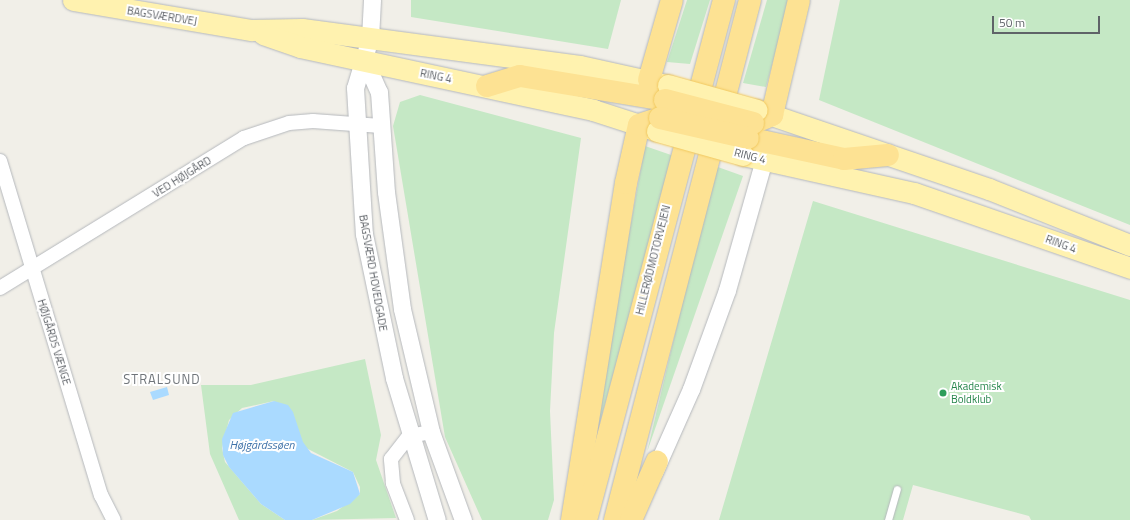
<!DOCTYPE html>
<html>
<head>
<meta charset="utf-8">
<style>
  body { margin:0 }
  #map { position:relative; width:1130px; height:520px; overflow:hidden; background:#f1efe8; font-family:"Titillium Web",sans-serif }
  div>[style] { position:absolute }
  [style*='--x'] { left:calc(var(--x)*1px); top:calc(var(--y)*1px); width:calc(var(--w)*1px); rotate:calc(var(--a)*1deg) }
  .green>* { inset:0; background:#c5e8c5 }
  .water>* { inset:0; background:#aadaff }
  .roads { filter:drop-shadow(0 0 1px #b5b8bc) drop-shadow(0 0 1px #b5b8bc) }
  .service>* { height:7px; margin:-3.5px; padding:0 3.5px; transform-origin:3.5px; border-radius:3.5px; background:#fff }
  .minor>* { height:14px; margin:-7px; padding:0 7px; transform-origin:7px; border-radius:7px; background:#fff }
  .tertiary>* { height:17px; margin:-8.5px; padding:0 8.5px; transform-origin:8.5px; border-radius:8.5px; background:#fff }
  .primary>* { height:21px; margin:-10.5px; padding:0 10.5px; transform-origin:10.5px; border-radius:10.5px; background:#fff2af }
  .motorway>* { height:22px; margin:-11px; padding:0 11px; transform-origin:11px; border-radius:11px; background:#fde293 }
  .bridges { filter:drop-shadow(0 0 1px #f2c960) drop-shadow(0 0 1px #f2c960) }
  .primary-bridge>* { height:21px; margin:-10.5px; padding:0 10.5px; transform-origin:10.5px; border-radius:10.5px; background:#fff2af }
  .motorway-bridge>* { height:22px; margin:-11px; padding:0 11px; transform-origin:11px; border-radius:11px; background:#fde293 }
  .dots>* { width:11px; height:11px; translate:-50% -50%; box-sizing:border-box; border:2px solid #fff; border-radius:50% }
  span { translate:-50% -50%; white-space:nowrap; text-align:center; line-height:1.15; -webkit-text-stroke:4px #fff; paint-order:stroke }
  .street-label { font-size:11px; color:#5f6368 }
  .leisure-label { font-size:11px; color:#27864d }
  .left { translate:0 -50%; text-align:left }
  .water-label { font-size:12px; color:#4174aa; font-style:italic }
  .quarter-label { font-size:13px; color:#70757a; letter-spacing:1px }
  .scale { position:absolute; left:992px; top:16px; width:108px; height:18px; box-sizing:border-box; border:2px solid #5f6368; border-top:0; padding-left:5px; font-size:12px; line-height:14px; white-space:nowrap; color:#5f6368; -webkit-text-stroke:3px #fff; paint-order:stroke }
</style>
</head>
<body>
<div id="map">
  <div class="green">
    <i style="clip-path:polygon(411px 0,621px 0,608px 49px,411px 17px)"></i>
    <i style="clip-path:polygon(687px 0,710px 0,690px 64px,667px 62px)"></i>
    <i style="clip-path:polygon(767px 0,790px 0,766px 87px,743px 83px)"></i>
    <i style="clip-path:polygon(840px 0,1130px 0,1130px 225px,819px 100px)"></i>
    <i style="clip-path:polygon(420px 95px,581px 138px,554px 333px,550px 411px,554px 500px,548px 520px,482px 520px,445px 437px,393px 126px,400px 102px)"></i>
    <i style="clip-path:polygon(645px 146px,674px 156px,585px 476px)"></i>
    <i style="clip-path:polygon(715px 166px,743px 176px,647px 452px)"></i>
    <i style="clip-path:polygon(813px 201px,1130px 300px,1130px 520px,1031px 520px,1029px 516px,913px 485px,903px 520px,719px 520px)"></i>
    <i style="clip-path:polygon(365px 359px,381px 435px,376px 460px,396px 518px,312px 520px,337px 511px,360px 494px,360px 487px,353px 472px,306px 448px,274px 401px,242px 408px,229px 420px,222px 448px,225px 462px,261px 504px,285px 520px,239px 520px,210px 454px,201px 385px,251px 385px)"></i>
  </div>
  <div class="water">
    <i style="clip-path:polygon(167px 387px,169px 395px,153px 400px,150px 392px)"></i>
    <i style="clip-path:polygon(274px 401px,288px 405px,293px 412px,303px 442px,311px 453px,353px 472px,360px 494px,350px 504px,312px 520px,285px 520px,261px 504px,229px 467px,223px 455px,222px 439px,233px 413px)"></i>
  </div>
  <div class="roads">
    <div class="service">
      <i style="--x:888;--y:520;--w:32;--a:-74"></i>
    </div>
    <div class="minor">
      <i style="--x:0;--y:161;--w:349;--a:73.2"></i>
      <i style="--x:101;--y:495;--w:28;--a:63"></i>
      <i style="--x:0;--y:288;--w:286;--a:-31.6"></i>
      <i style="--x:244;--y:138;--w:47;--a:-18.4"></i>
      <i style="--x:289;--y:123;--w:24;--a:-5"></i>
      <i style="--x:313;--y:121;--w:68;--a:4.2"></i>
      <i style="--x:407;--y:520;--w:40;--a:-111"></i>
      <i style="--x:393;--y:483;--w:24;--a:-95"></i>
      <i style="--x:391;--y:459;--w:29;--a:-52"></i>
      <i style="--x:409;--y:436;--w:22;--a:-10"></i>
    </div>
    <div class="tertiary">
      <i style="--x:372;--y:0;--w:38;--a:93"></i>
      <i style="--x:370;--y:38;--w:52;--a:106.7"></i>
      <i style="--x:355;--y:88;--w:146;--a:86.5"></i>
      <i style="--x:364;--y:234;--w:147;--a:78.2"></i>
      <i style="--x:394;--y:378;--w:148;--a:73.2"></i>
      <i style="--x:365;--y:61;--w:34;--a:66"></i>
      <i style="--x:379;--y:92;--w:100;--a:86"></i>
      <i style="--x:386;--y:192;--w:118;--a:82.2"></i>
      <i style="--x:402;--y:309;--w:126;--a:76.7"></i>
      <i style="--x:431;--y:432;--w:94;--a:70"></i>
      <i style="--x:654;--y:472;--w:91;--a:-66"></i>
      <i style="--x:691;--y:389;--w:105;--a:-70"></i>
      <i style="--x:727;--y:290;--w:136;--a:-74.2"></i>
    </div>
    <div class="primary">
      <i style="--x:73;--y:0;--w:181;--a:9.6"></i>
      <i style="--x:251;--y:30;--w:51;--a:-1.1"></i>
      <i style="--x:302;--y:29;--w:280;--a:7.6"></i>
      <i style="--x:580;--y:66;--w:88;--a:12.5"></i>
      <i style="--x:263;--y:34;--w:39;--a:19"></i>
      <i style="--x:300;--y:47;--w:300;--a:12.1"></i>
      <i style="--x:593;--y:110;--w:65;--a:17.9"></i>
      <i style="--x:757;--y:110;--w:245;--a:18.8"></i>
      <i style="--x:989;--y:189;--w:152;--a:21.7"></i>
      <i style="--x:743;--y:155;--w:175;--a:12.5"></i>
      <i style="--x:914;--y:193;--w:229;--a:19.1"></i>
    </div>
    <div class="motorway">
      <i style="--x:649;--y:80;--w:83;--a:-74"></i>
      <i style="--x:487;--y:86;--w:34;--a:-17"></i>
      <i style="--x:520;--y:76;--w:147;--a:9.4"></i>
      <i style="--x:753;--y:123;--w:21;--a:-23"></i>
      <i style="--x:772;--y:115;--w:118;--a:-76.8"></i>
      <i style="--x:748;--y:138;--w:98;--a:12.3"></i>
      <i style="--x:844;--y:159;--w:44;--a:-5.2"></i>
      <i style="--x:572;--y:520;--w:341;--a:-80.9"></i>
      <i style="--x:626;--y:183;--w:59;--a:-77.4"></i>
      <i style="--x:639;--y:125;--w:22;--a:-18"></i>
      <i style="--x:586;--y:520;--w:538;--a:-75.14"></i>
      <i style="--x:615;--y:520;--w:537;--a:-75.45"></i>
      <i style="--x:631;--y:520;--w:64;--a:-66.2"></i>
    </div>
  </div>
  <div class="bridges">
    <div class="primary-bridge">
      <i style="--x:668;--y:85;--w:92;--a:15.7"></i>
      <i style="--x:657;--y:131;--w:89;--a:15.6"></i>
    </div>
    <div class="motorway-bridge">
      <i style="--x:665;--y:100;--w:91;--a:14.6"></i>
      <i style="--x:660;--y:118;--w:90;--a:12.8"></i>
    </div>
  </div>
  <div class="dots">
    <i style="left:943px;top:393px;background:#2e9e5b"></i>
  </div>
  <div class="street-label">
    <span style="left:162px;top:16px;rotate:9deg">BAGSVÆRDVEJ</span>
    <span style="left:436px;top:76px;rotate:11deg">RING 4</span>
    <span style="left:750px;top:156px;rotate:14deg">RING 4</span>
    <span style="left:182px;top:177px;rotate:-32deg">VED HØJGÅRD</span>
    <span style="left:1061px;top:244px;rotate:20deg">RING 4</span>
    <span style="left:653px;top:260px;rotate:-76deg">HILLERØDMOTORVEJEN</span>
    <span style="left:373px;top:273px;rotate:80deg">BAGSVÆRD HOVEDGADE</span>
    <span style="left:54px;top:342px;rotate:73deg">HØJGÅRDS VÆNGE</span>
  </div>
  <div class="leisure-label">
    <span class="left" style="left:951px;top:393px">Akademisk<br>Boldklub</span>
  </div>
  <div class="water-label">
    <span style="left:262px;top:445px">Højgårdssøen</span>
  </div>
  <div class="quarter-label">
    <span style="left:162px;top:379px">STRALSUND</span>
  </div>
  <div class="scale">50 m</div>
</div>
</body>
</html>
